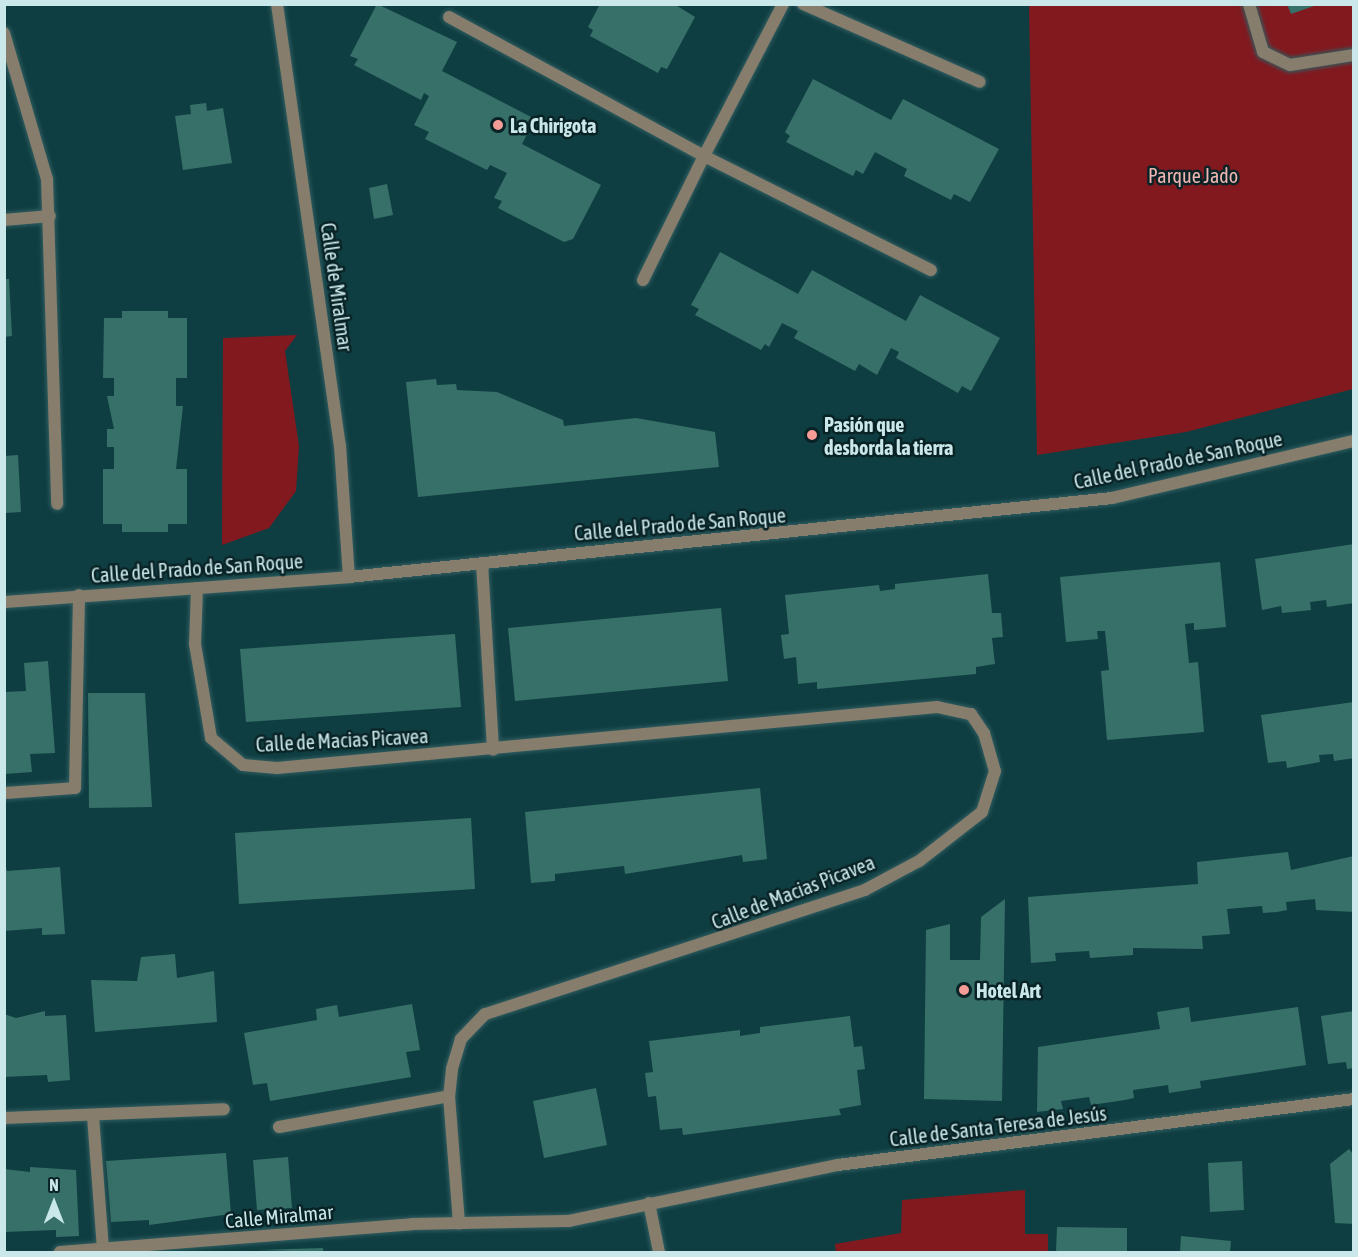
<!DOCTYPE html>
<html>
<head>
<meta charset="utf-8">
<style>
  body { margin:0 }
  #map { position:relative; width:1358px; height:1257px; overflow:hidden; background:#0f3e42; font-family:"Asap Condensed",sans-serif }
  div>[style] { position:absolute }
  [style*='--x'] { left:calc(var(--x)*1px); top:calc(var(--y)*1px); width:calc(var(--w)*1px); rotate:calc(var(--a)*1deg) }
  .green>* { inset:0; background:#82191f }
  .building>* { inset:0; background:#377068 }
  .roads { filter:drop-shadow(0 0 2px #315d60) drop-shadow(0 0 2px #315d60) }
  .lane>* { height:12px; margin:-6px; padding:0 6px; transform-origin:6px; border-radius:6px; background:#867d6c }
  .street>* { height:12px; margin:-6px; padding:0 6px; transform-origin:6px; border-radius:6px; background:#867d6c }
  .dots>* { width:16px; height:16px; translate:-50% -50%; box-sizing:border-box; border:3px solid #092225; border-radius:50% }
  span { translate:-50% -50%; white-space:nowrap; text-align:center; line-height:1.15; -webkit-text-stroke:5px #092225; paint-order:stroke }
  .poi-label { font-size:20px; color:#cae8ea; font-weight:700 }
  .left { translate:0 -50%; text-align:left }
  .park-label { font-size:20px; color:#efb5b1 }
  .street-label { font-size:20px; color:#cae8ea }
  .frame { position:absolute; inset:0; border:6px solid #cae8ea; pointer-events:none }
  .north { position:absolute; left:24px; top:1173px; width:60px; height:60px; -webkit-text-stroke:4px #092225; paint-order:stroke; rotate:0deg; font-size:16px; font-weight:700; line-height:24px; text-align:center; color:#cae8ea }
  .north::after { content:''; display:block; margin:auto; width:21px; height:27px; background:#cae8ea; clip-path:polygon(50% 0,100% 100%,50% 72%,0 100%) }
</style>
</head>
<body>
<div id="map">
  <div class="green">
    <i style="clip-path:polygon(1029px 5px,1353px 5px,1353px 389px,1186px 432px,1037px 455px)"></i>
    <i style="clip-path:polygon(297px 335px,285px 351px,299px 446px,296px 491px,269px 528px,222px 545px,223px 338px)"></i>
    <i style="clip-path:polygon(1025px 1190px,1025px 1234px,1048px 1234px,1048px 1252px,836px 1252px,835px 1244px,901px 1233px,902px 1200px)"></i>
  </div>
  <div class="building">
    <i style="clip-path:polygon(377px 4px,457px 42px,442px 71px,535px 119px,522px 144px,601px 185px,573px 239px,564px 242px,498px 208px,502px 201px,494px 198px,507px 173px,490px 165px,487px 170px,425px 139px,429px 132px,414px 125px,429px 96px,424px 93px,421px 100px,354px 65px,358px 59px,350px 56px)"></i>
    <i style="clip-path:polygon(600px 4px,674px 4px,695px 17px,667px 69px,661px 67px,658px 73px,590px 36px,593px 30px,588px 27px)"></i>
    <i style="clip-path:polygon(1287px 4px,1317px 4px,1317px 5px,1291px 14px)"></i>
    <i style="clip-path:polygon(813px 79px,891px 120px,903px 99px,999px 149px,970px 202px,954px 194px,951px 200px,904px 176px,907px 169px,875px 152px,863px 174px,856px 170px,853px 176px,786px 142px,790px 136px,785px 132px)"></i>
    <i style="clip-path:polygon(206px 103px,207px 111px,223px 108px,232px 163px,183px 170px,175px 116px,191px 114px,190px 105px)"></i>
    <i style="clip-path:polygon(387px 184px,393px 215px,374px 219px,369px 188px)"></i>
    <i style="clip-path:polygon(720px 252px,798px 294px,812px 270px,906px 321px,920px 295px,1000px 338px,971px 391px,962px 386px,958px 393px,896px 358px,899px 352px,891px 348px,877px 375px,859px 364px,855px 371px,794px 338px,798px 331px,782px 323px,769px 347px,765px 344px,761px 350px,695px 315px,699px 309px,691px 305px)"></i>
    <i style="clip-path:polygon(4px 279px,9px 279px,12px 336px,4px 337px)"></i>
    <i style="clip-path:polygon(122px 311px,168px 311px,168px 318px,187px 318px,187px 378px,176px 378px,176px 406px,183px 406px,176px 469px,187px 469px,187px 524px,168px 524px,168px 532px,122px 532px,122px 524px,103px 524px,103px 469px,114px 469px,114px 447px,107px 447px,107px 429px,114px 429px,107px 396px,114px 396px,114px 378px,103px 378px,104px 318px,122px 318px)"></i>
    <i style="clip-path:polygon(436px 379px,437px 385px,456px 384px,457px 390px,497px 392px,563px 420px,564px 426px,636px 418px,715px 432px,719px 467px,418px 497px,406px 382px)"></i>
    <i style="clip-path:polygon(18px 455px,21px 512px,4px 513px,4px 456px)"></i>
    <i style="clip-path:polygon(1354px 544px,1354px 603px,1327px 607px,1326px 600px,1310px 602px,1311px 610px,1282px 613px,1281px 606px,1262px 610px,1255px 559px)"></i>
    <i style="clip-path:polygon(1220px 562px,1226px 627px,1194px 630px,1194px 623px,1185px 624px,1189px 663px,1198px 662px,1204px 732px,1107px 740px,1101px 671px,1109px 670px,1105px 631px,1097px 631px,1098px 639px,1066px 642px,1060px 577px)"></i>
    <i style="clip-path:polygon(988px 574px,992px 613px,1001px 613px,1003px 637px,992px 638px,995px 664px,976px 667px,976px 674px,817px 689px,817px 682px,798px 684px,796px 657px,784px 659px,781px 635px,789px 634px,785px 595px,879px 585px,880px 591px,895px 589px,895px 584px)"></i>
    <i style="clip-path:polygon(721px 608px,728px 681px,515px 701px,508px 628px)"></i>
    <i style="clip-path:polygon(455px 634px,461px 707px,246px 722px,240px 649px)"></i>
    <i style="clip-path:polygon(48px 661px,55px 753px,30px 754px,32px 772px,5px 774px,5px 692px,26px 691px,24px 663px)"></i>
    <i style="clip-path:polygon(88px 693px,145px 693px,152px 807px,89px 808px)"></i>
    <i style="clip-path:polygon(1354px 702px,1354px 758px,1334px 761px,1333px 754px,1319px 755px,1320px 762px,1287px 768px,1286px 761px,1268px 763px,1261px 715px)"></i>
    <i style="clip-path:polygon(760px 788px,767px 859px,743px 862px,742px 855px,625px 874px,624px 866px,555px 874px,555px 881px,531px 883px,525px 812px)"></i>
    <i style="clip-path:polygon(471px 818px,475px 889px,239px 904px,235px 833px)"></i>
    <i style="clip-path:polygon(1288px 852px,1291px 870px,1354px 856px,1354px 912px,1316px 910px,1315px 899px,1286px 902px,1287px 910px,1277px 912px,1263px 913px,1262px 906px,1227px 909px,1230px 934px,1202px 936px,1203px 949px,1133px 948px,1133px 955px,1090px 958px,1089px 951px,1055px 953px,1056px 961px,1031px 963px,1028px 897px,1198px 884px,1197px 862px)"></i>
    <i style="clip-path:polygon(4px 863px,7px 871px,60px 867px,65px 934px,42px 935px,42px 928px,4px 931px)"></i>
    <i style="clip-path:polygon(1005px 899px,1002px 1101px,924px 1099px,926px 930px,950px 924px,950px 960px,980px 960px,981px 917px)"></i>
    <i style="clip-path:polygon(175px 954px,177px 978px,214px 971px,217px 1022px,95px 1032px,91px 980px,137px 981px,141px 957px)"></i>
    <i style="clip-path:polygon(412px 1004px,420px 1050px,406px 1052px,411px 1077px,270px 1101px,267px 1083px,253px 1085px,244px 1033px,317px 1020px,316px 1009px,326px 1007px,337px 1005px,339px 1017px)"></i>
    <i style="clip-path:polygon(1189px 1007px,1191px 1022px,1298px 1007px,1306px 1065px,1200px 1081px,1201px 1088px,1169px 1093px,1168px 1085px,1133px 1090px,1134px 1098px,1125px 1100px,1091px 1105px,1089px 1097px,1061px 1101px,1063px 1109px,1037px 1112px,1038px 1047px,1160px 1029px,1157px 1012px)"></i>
    <i style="clip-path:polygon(45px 1011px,45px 1016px,66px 1015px,70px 1080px,48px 1082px,47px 1075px,4px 1077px,4px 1014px,16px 1018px)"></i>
    <i style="clip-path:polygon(1354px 1011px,1354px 1068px,1347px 1069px,1346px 1062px,1328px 1064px,1321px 1016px)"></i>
    <i style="clip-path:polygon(850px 1016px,854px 1047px,862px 1046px,865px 1069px,857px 1070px,861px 1105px,839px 1109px,841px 1115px,683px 1135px,682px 1128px,660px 1130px,656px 1096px,648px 1097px,645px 1073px,653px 1072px,649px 1041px,740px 1030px,740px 1036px,760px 1033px,760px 1027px)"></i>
    <i style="clip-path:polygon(596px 1088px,607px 1145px,544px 1158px,533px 1101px)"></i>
    <i style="clip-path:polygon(1349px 1149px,1354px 1155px,1354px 1224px,1335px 1223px,1330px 1164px)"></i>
    <i style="clip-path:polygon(226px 1153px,231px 1214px,149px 1225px,149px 1220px,111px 1222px,106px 1161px)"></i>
    <i style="clip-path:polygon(288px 1157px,292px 1208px,257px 1210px,253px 1160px)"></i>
    <i style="clip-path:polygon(1242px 1161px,1244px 1210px,1210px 1212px,1208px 1163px)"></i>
    <i style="clip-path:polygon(30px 1167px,76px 1170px,79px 1236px,56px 1237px,56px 1230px,4px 1232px,4px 1169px,30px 1172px)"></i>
    <i style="clip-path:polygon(1057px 1227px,1127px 1228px,1127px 1252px,1056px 1252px)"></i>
    <i style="clip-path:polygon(1181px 1236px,1231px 1241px,1230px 1252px,1180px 1252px)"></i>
    <i style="clip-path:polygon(323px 1248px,323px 1252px,259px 1250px)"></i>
  </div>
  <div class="roads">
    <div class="lane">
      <i style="--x:1249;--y:4;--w:50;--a:73.7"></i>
      <i style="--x:1263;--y:52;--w:30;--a:26"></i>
      <i style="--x:1290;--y:65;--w:65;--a:-8.9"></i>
      <i style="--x:4;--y:33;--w:152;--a:73.6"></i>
      <i style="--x:47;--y:179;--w:325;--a:88.2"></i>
      <i style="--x:4;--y:220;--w:46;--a:-5"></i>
      <i style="--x:4;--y:793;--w:71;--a:-4"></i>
      <i style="--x:75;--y:788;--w:193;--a:-88.8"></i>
      <i style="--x:93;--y:1116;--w:134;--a:85.7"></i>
      <i style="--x:4;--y:1118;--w:220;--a:-2.3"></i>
      <i style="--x:279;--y:1127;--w:173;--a:-10.3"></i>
    </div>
    <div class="street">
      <i style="--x:277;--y:4;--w:446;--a:81.9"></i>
      <i style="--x:340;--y:446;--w:131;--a:86.1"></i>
      <i style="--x:803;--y:4;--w:193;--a:23.8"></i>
      <i style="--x:449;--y:17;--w:290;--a:28.6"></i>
      <i style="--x:704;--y:156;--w:171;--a:-62.5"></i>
      <i style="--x:643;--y:280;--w:138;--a:-63.8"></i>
      <i style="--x:704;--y:156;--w:254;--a:26.7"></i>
      <i style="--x:482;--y:563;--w:187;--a:86.6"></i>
      <i style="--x:197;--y:588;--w:56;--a:92"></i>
      <i style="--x:195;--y:644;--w:95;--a:80.3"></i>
      <i style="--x:211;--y:738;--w:42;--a:40.2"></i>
      <i style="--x:243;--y:765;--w:34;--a:5"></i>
      <i style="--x:277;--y:768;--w:663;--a:-5.28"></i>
      <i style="--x:937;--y:707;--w:35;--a:12"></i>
      <i style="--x:971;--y:714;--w:23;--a:56"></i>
      <i style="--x:984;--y:733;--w:40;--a:74"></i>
      <i style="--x:995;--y:771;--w:43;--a:107.6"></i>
      <i style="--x:982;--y:812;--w:80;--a:142.1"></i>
      <i style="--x:919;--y:861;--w:61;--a:151.8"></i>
      <i style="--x:865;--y:890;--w:400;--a:161.9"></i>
      <i style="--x:485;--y:1014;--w:35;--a:134"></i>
      <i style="--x:461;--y:1039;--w:31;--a:107"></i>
      <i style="--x:452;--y:1069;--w:27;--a:96"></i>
      <i style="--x:449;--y:1096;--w:128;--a:85.5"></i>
      <i style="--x:4;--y:602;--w:346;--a:-4.1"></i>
      <i style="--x:349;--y:577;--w:767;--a:-5.91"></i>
      <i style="--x:1112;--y:498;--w:249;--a:-13.3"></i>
      <i style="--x:649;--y:1203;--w:50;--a:78.5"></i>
      <i style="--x:60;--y:1252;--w:353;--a:-4.5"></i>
      <i style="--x:412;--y:1224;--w:157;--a:-1.1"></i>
      <i style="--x:569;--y:1221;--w:275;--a:-11.8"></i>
      <i style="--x:838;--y:1165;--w:520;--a:-7.29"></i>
    </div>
  </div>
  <div class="dots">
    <i style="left:498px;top:125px;background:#f59c96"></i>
    <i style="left:812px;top:435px;background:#f59c96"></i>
    <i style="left:964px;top:990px;background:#f59c96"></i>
  </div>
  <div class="poi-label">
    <span class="left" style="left:510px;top:125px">La Chirigota</span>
    <span class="left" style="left:824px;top:436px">Pasión que<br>desborda la tierra</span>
    <span class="left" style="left:976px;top:990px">Hotel Art</span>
  </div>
  <div class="park-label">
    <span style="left:1193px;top:175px">Parque Jado</span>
  </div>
  <div class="street-label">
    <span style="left:337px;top:287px;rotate:82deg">Calle de Miralmar</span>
    <span style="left:1178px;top:460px;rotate:-12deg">Calle del Prado de San Roque</span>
    <span style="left:680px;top:524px;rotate:-5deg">Calle del Prado de San Roque</span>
    <span style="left:197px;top:568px;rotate:-4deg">Calle del Prado de San Roque</span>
    <span style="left:342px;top:740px;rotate:-3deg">Calle de Macias Picavea</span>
    <span style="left:793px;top:892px;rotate:-21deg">Calle de Macias Picavea</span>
    <span style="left:998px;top:1126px;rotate:-7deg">Calle de Santa Teresa de Jesús</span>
    <span style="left:279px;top:1216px;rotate:-5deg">Calle Miralmar</span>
  </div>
  <div class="frame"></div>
  <div class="north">N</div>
</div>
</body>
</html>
